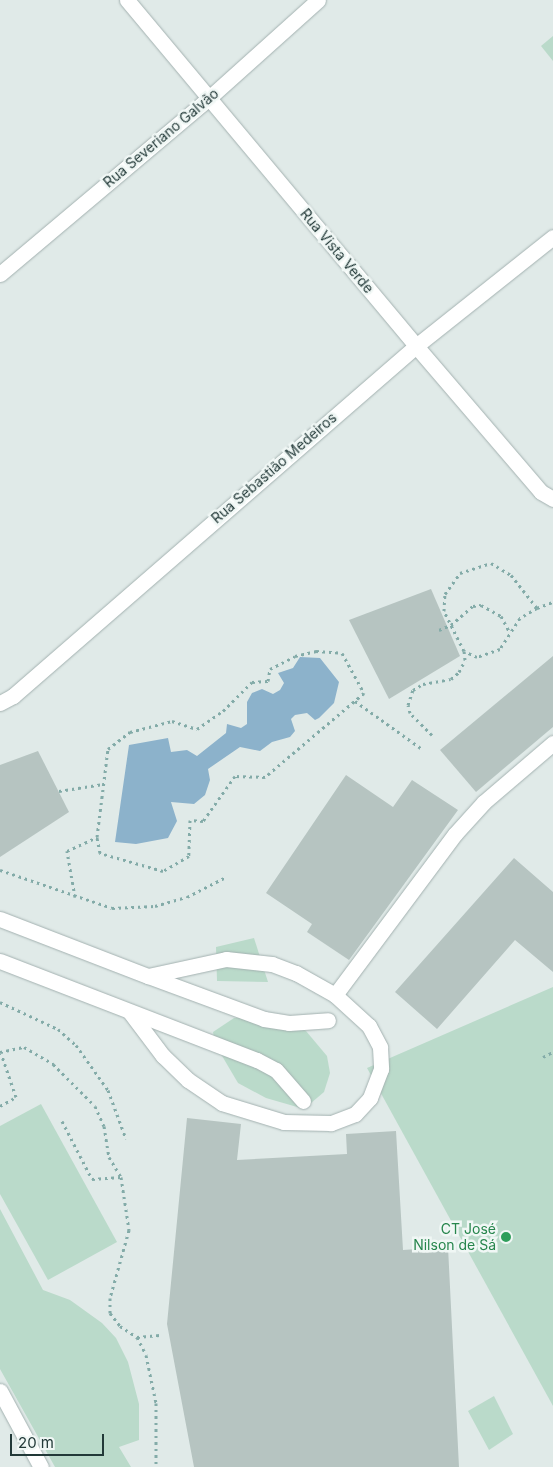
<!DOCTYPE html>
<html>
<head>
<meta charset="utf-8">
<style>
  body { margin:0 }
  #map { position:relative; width:553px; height:1467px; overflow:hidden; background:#e0eae8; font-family:Inter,sans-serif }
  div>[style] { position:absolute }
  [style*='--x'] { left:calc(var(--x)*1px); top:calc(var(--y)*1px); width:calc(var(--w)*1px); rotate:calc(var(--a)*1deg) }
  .green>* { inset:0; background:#badaca }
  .water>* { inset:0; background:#8cb2cb }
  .building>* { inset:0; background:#b6c4c1 }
  .path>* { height:3px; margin-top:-1.5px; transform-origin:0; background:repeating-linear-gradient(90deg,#83aba8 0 2.5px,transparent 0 6.5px) }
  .roads { filter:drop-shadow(0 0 1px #a3b1b0) drop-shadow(0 0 1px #a3b1b0) }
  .minor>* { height:15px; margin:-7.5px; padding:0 7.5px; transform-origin:7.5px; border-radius:7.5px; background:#fff }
  .dots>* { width:14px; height:14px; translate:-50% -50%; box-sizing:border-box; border:2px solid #f0f7f5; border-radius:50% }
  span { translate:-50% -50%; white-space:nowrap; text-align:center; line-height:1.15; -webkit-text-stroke:5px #f0f7f5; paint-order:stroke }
  .street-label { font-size:14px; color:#223938 }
  .leisure-label { font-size:14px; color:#27864d }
  .right { translate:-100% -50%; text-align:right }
  .scale { position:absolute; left:10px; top:1434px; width:94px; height:22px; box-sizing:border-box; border:2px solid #223938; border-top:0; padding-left:6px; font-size:15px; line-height:18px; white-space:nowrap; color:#223938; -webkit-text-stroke:4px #f0f7f5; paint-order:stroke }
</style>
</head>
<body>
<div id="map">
  <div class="green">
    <i style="clip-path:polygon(553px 36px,553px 61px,541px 46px)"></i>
    <i style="clip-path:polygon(254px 938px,268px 982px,217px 981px,216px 947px)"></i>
    <i style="clip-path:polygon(553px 987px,553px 1406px,367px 1068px)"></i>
    <i style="clip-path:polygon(277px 1015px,306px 1031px,327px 1056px,330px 1073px,324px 1092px,304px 1109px,266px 1098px,238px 1083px,215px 1044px,213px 1032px,234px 1018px)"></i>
    <i style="clip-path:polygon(41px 1104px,117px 1242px,48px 1280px,0 1194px,0 1126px)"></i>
    <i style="clip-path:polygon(0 1209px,43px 1290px,70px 1300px,102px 1323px,116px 1338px,128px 1362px,139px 1404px,139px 1440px,119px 1447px,131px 1467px,55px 1467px,0 1369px)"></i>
    <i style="clip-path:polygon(494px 1396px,513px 1434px,489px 1450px,468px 1411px)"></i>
  </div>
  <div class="water">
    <i style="clip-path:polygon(300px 657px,320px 658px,339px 682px,334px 703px,319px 718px,315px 720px,307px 713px,295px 715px,291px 719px,295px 731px,290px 737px,272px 742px,260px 751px,240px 747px,208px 769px,210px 780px,205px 795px,194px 804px,171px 802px,177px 821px,168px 838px,136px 844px,115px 842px,129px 745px,168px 738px,171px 752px,187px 750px,197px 756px,226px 733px,227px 724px,241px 728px,247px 724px,247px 702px,252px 693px,262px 689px,273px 694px,280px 690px,284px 683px,278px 673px,293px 668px)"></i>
  </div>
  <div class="building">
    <i style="clip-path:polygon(431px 589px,460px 656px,389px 699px,349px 620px)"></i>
    <i style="clip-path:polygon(553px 656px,553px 727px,476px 792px,440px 750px)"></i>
    <i style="clip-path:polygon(38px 751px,69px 812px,0 857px,0 765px)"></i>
    <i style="clip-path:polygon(346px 775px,393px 807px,412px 780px,458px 810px,349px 960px,307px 932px,312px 924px,266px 893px)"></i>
    <i style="clip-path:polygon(514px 858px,553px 892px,553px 972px,515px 940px,437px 1029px,395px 992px)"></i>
    <i style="clip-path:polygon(187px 1118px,241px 1124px,237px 1160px,347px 1154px,346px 1134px,396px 1131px,403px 1250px,448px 1247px,459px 1467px,194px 1467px,167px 1324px)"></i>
  </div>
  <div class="path">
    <i style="--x:537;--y:608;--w:17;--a:-21"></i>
    <i style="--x:439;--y:630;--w:13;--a:-23"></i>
    <i style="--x:451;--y:625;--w:29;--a:-41"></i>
    <i style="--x:473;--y:606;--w:8;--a:-7"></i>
    <i style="--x:481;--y:605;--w:23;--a:29"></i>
    <i style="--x:501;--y:616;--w:19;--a:62"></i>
    <i style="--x:355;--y:701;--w:82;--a:35.6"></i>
    <i style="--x:432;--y:735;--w:31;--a:-135"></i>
    <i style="--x:410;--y:713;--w:8;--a:-104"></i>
    <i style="--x:408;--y:705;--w:16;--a:-72"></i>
    <i style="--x:413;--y:690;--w:12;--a:-31"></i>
    <i style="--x:423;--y:684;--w:28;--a:-10"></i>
    <i style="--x:451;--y:679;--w:11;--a:-41"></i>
    <i style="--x:459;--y:672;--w:13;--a:-63"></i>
    <i style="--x:465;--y:660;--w:9;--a:-96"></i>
    <i style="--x:464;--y:651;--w:45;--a:-116.6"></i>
    <i style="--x:444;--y:611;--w:17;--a:-87"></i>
    <i style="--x:445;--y:594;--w:26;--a:-54"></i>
    <i style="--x:460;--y:573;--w:33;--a:-18"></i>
    <i style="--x:491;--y:563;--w:23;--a:31"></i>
    <i style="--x:511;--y:575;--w:42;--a:51.8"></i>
    <i style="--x:537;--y:608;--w:20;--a:150"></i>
    <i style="--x:520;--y:618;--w:37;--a:123"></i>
    <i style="--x:500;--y:649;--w:24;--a:161"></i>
    <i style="--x:477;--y:657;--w:14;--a:-155"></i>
    <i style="--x:59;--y:791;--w:45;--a:-9"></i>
    <i style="--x:0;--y:870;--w:118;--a:18.7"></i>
    <i style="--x:112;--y:908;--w:43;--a:-2.7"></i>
    <i style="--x:155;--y:906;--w:33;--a:-16"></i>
    <i style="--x:187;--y:897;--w:44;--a:-27.1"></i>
    <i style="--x:75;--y:897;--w:47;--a:-99.9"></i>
    <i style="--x:67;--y:851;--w:33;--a:-25"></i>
    <i style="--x:97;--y:837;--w:89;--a:-82.9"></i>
    <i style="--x:108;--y:749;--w:28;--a:-38"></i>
    <i style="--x:130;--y:732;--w:43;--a:-14.7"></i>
    <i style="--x:172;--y:721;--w:26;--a:18"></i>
    <i style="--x:197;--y:729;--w:32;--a:-35"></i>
    <i style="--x:223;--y:711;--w:41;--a:-45"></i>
    <i style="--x:252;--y:682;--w:16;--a:-4"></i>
    <i style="--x:268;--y:681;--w:12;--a:-81"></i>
    <i style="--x:270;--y:669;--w:28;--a:-27"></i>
    <i style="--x:295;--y:656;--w:22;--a:-13"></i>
    <i style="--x:316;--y:651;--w:26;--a:4"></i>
    <i style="--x:342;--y:653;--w:46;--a:61.2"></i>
    <i style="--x:364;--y:693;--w:130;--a:139.7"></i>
    <i style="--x:265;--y:777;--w:30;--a:-178"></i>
    <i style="--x:235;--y:776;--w:55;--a:125.4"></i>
    <i style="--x:203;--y:821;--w:13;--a:-176"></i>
    <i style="--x:190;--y:820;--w:36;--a:92"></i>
    <i style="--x:189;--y:856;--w:30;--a:150"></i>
    <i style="--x:163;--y:871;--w:66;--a:-164.1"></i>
    <i style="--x:100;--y:853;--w:16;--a:-101"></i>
    <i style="--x:0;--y:1002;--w:64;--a:25"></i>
    <i style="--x:58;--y:1029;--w:24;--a:42"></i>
    <i style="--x:76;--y:1045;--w:55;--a:54.6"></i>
    <i style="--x:108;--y:1090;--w:52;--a:69.8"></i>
    <i style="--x:0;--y:1052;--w:25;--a:-12"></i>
    <i style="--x:24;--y:1047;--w:34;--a:30"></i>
    <i style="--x:53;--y:1064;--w:59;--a:45"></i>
    <i style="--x:95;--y:1106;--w:22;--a:66"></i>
    <i style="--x:104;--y:1126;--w:31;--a:81"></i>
    <i style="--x:109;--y:1157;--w:23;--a:59"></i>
    <i style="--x:121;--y:1177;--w:54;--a:81.4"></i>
    <i style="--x:129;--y:1230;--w:71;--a:105.6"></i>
    <i style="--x:110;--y:1298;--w:15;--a:90"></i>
    <i style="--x:110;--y:1313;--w:16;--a:52"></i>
    <i style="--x:120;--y:1326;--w:20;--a:33"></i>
    <i style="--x:137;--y:1337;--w:23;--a:-5"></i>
    <i style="--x:543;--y:1057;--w:11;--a:-27"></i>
    <i style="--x:0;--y:1106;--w:18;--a:-29"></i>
    <i style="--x:16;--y:1097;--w:46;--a:-108.8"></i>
    <i style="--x:62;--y:1121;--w:65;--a:62.7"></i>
    <i style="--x:92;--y:1179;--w:29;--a:-4"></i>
    <i style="--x:137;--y:1337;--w:20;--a:63"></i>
    <i style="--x:146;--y:1355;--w:49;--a:78.2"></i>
    <i style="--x:156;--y:1403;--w:64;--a:90"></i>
  </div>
  <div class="roads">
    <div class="minor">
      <i style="--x:127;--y:0;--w:451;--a:50.1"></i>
      <i style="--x:416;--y:346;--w:192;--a:49.4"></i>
      <i style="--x:541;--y:492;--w:14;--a:30"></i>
      <i style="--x:0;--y:274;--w:275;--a:-40.1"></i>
      <i style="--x:210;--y:97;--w:145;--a:-41.9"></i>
      <i style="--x:0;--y:703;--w:15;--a:-28"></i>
      <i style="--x:13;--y:696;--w:534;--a:-40.97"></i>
      <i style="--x:416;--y:346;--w:175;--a:-38.5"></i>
      <i style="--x:0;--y:919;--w:159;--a:21.1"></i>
      <i style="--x:148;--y:976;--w:80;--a:-12.3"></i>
      <i style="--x:226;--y:959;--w:46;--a:6.2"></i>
      <i style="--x:272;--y:964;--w:26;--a:21"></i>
      <i style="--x:296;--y:973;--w:45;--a:29.4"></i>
      <i style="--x:335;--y:995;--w:46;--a:42.4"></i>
      <i style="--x:369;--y:1026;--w:24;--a:62"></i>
      <i style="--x:380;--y:1047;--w:22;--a:87"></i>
      <i style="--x:381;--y:1069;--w:31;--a:111"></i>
      <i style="--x:370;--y:1098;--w:22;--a:133"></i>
      <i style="--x:355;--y:1114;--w:26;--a:159"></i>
      <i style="--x:331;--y:1123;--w:47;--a:-178.8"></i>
      <i style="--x:284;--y:1122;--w:65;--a:-163"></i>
      <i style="--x:222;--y:1103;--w:41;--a:-145.9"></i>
      <i style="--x:188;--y:1080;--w:35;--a:-136"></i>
      <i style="--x:163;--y:1056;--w:56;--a:-127.1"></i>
      <i style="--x:0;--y:961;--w:275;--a:21.1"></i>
      <i style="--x:257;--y:1060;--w:21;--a:28"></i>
      <i style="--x:276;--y:1070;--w:41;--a:48.9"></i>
      <i style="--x:148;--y:976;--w:124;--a:20.3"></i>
      <i style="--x:264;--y:1019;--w:25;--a:9"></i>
      <i style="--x:289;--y:1023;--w:39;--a:-4"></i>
      <i style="--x:335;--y:995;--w:201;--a:-53.3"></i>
      <i style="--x:455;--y:834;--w:43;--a:-47.8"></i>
      <i style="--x:484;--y:802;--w:91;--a:-40.5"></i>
      <i style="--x:0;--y:1391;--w:86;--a:61.7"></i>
    </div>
  </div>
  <div class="dots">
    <i style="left:506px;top:1237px;background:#2e9e5b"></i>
  </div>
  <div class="street-label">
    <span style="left:161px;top:138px;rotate:-40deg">Rua Severiano Galvão</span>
    <span style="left:337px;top:251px;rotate:50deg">Rua Vista Verde</span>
    <span style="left:274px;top:468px;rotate:-41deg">Rua Sebastião Medeiros</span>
  </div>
  <div class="leisure-label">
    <span class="right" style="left:496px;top:1237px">CT José<br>Nilson de Sá</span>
  </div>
  <div class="scale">20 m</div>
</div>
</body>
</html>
